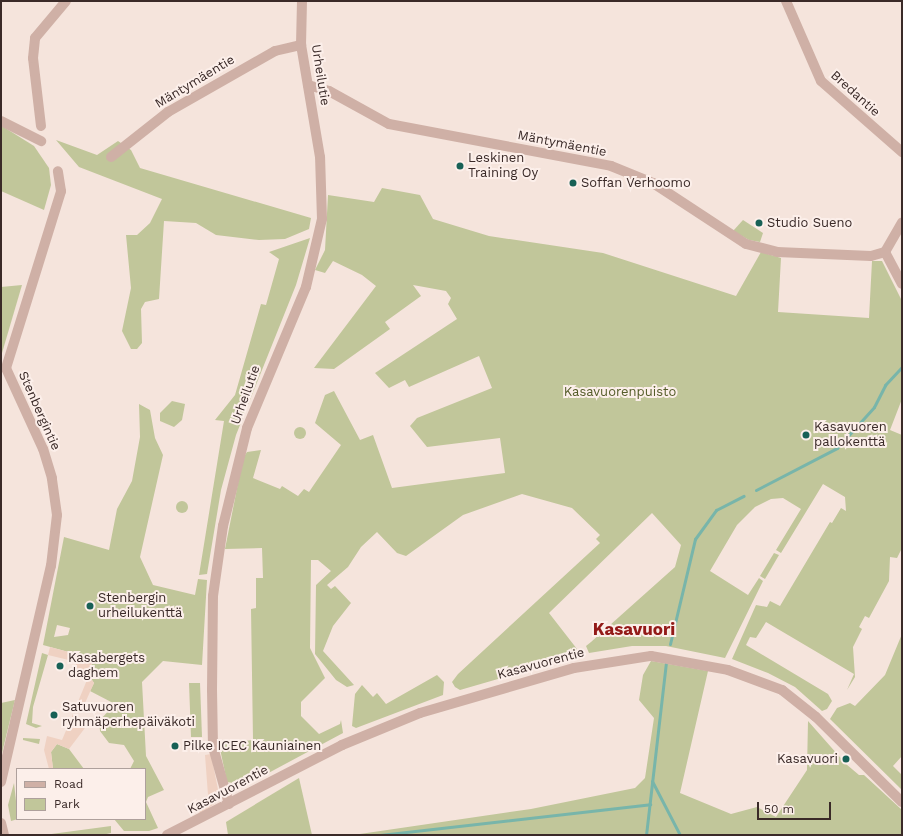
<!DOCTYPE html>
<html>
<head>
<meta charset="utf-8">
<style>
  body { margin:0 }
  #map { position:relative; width:903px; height:836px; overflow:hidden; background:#f5e4dc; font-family:"Work Sans",sans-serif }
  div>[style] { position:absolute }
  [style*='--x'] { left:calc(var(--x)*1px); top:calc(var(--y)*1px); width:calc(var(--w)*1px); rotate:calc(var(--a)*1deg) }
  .green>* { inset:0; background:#c1c69a }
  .round { border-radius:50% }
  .plaza>* { inset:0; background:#efd1c2 }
  .stream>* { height:3px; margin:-1.5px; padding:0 1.5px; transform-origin:1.5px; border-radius:1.5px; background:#78b5aa }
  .minor>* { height:10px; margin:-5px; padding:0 5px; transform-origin:5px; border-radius:5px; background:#cfb0a6 }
  .dots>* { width:11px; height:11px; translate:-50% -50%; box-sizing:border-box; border:2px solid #fcefea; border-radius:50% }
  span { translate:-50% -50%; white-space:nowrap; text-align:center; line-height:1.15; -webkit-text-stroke:4px #fcefea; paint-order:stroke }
  .street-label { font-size:13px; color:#3a2a28 }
  .poi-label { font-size:13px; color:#3a2a28 }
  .left { translate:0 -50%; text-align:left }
  .right { translate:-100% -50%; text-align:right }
  .park-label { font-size:13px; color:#545c29 }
  .district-label { font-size:17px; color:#931a18; font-weight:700 }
  .frame { position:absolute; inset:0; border:2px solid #3a2a28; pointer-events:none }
  .legend { position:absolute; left:16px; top:768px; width:130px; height:52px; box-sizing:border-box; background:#fcefea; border:1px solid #aea09c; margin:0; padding:5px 7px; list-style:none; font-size:12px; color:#3a2a28 }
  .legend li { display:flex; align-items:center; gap:8px; height:20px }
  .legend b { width:20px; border:1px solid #aea09c }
  .scale { position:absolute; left:757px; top:802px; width:74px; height:18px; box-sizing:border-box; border:2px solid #3a2a28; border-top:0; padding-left:5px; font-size:12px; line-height:14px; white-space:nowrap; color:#3a2a28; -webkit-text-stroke:3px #fcefea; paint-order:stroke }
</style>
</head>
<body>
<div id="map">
  <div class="green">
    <i style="clip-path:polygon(2px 126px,34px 146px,49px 168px,51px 185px,44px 210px,1px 191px)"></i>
    <i style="clip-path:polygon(56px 140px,97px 155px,118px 141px,131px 150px,140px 168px,311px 218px,309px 229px,285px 239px,259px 240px,216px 235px,196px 223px,164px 221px,159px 299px,145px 302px,141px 309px,142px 343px,137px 349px,131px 349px,122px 331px,131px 288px,126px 235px,137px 235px,150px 223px,162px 199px,79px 167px)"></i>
    <i style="clip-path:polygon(382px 188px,420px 195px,433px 219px,489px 236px,603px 253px,736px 296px,761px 252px,781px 258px,778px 312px,869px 318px,872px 261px,882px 261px,902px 301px,902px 399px,890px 430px,902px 435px,902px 548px,897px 558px,890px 557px,889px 581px,869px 618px,865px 616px,859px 627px,862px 629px,853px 647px,855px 677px,847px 690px,854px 674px,766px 622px,756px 638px,750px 637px,746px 645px,828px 694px,832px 701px,827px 709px,822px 711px,795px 687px,768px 673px,732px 659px,756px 605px,767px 607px,770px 601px,780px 606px,830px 522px,832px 523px,841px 508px,846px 511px,845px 497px,823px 484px,781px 553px,776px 550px,801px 509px,783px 498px,771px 499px,755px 507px,737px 525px,710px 571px,748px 595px,759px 578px,763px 581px,725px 658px,666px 646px,632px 646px,589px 653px,586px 646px,591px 642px,675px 567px,681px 545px,652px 513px,549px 613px,577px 649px,574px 657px,460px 690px,455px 687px,452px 682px,458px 674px,600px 543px,596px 539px,600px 535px,572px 508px,522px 494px,463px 515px,406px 556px,397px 553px,377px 532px,361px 547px,348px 567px,327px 585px,331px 589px,335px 586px,351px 603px,333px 626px,323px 651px,354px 685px,347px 687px,336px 680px,315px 654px,316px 585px,331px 571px,318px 560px,311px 560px,310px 648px,325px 678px,301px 702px,301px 716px,319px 734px,340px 724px,341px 720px,343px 733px,246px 785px,227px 782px,219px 744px,253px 740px,251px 609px,256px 608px,256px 578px,263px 578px,262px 548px,225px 549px,243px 458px,247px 452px,261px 450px,253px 478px,280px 489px,282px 486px,298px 496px,304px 489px,309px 492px,341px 445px,315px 423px,325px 395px,334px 391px,360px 440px,373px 435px,392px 488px,505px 473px,500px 438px,427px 447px,410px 426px,417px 418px,492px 388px,479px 356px,409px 387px,405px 380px,389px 388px,375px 373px,457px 319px,448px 304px,451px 298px,446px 291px,413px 285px,421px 296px,385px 322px,390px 329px,334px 369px,314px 368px,376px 286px,362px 275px,333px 261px,325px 273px,315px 270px,325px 250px,328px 195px,374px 202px)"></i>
    <i style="clip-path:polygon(743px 220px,763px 233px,760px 242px,749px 240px,733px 231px)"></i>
    <i style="clip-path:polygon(310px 238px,296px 285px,236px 435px,221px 490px,207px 574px,199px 575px,224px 421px,215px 420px,235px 395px,261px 304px,266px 305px,279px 259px,269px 252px)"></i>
    <i style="clip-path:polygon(22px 285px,2px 353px,1px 355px,1px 287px)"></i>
    <i style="clip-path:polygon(172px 401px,185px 404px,182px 420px,174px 427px,160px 421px,160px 413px)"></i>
    <i style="clip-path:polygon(evenodd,139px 404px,150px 410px,155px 438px,163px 455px,140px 557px,153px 585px,195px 595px,198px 579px,207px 580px,202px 665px,163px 661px,142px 682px,146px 756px,164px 790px,148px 797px,146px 802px,158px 828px,149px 831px,124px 831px,114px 819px,145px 819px,145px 769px,130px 769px,134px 761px,124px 745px,109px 743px,100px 731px,99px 721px,115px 704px,90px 691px,94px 683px,88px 674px,94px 659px,43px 645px,64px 537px,109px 550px,117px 509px,132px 481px,140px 437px,139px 404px,57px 625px,70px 628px,68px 635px,54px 637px,57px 625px)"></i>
    <i class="round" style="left:294px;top:427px;width:12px;height:12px"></i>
    <i class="round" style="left:176px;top:501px;width:12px;height:12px"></i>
    <i style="clip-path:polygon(774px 553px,779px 555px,765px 579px,760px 576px)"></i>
    <i style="clip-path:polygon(902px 634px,902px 756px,893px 766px,902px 775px,902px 790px,830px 719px,837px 708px,850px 703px,855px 706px,885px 675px)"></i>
    <i style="clip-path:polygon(42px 653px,48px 655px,33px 707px,32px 723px,42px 726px,36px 728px,26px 724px)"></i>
    <i style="clip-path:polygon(651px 661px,708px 671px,680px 793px,731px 814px,757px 807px,776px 817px,807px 770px,808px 721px,846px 764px,859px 775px,864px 775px,902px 810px,902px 835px,353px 835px,531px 809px,635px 788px,645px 778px,654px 718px,639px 700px,643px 675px)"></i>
    <i style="clip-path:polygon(437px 675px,444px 682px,443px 695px,356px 728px,352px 726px,355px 694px,362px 685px,373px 697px,377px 693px,386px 704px)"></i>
    <i style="clip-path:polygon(189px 683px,200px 683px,202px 737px,191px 737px)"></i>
    <i style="clip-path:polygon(15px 700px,1px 757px,1px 703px)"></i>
    <i style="clip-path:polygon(23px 738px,40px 739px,39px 744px,23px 740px)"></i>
    <i style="clip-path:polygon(57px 744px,69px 749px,84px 769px,53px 769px,51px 752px)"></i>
    <i style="clip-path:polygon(299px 778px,312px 835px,228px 835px,226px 822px)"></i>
    <i style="clip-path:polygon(14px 783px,18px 819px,11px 821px,8px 805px)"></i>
    <i style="clip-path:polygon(111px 826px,111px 833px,102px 835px,44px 835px)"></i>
  </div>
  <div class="plaza">
    <i style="clip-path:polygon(50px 647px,94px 659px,88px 674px,94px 683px,81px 712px,75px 709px,87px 680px,72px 675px,77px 662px,48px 655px)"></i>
    <i style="clip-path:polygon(73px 714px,88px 724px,69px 749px,57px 744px,51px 752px,53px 769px,49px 769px,44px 750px,47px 736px,62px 740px)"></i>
    <i style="clip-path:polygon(211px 754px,220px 800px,200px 814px,198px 808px,208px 795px,205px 755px)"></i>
  </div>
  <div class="stream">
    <i style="--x:756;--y:490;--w:91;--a:-27.4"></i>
    <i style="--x:837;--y:448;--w:55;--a:-47.9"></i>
    <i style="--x:874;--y:407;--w:25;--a:-63"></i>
    <i style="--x:885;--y:385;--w:25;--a:-47"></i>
    <i style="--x:670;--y:644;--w:108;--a:-76.6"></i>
    <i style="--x:695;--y:539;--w:36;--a:-54"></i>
    <i style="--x:716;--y:510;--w:31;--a:-27"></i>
    <i style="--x:652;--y:781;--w:61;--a:62.6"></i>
    <i style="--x:380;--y:835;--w:272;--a:-6.5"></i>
    <i style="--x:646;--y:835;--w:175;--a:-83.4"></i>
  </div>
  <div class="minor">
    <i style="--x:786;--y:1;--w:87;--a:66.4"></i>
    <i style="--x:821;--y:81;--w:108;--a:41.2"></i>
    <i style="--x:308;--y:85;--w:22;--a:16"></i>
    <i style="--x:329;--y:91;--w:68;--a:28.8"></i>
    <i style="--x:389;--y:124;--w:226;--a:10.7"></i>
    <i style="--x:611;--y:166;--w:45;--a:22"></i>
    <i style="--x:653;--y:183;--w:111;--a:33.3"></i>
    <i style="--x:746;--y:244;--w:32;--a:14"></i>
    <i style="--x:777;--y:252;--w:94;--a:2.4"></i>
    <i style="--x:871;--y:256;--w:15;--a:-16"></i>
    <i style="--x:885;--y:252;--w:34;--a:-60"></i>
    <i style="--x:1;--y:121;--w:45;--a:26.6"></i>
    <i style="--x:41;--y:126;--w:68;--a:-96.7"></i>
    <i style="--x:33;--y:58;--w:20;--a:-84"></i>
    <i style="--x:35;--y:38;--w:48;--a:-50"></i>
    <i style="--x:111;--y:157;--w:73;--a:-38.3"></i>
    <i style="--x:168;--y:112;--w:123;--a:-29.7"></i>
    <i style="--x:275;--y:51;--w:27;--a:-13"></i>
    <i style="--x:885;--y:252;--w:36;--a:62"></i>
    <i style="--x:1;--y:782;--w:222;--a:-77"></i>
    <i style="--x:51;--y:566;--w:51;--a:-83.3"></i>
    <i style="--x:57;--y:515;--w:37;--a:-98"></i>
    <i style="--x:52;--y:478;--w:30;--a:-107"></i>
    <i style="--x:43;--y:449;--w:89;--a:-114.6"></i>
    <i style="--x:6;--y:368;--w:185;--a:-72.7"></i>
    <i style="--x:61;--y:191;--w:20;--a:-99"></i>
    <i style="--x:229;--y:804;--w:59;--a:-105.7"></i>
    <i style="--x:213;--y:747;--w:57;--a:-91"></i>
    <i style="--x:212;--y:690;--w:94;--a:-89.4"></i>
    <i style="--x:213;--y:596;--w:71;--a:-81.9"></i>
    <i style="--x:223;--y:526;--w:101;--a:-76.2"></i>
    <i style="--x:247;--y:428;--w:153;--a:-67.3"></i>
    <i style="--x:306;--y:287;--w:70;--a:-76.8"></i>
    <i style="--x:322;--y:219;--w:62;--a:-91.8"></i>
    <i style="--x:320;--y:157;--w:114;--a:-99.6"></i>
    <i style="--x:301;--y:45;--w:44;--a:-88.7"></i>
    <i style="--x:1;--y:823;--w:12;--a:76"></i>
    <i style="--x:167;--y:835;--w:197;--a:-27.2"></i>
    <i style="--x:342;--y:745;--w:84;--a:-22.3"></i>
    <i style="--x:420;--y:713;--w:160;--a:-16.3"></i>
    <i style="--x:574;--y:668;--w:78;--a:-8.9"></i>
    <i style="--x:651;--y:656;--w:78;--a:10.3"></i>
    <i style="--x:728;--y:670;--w:58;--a:20.3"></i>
    <i style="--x:782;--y:690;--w:43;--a:38.5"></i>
    <i style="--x:816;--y:717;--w:121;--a:44.7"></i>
  </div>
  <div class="dots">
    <i style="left:460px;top:166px;background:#186156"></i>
    <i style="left:573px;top:183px;background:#186156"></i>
    <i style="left:759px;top:223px;background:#186156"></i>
    <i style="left:806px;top:435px;background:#186156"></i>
    <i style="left:90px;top:606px;background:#186156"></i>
    <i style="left:60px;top:666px;background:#186156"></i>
    <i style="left:54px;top:715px;background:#186156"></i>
    <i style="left:175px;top:746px;background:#186156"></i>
    <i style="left:846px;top:759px;background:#186156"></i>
  </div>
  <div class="street-label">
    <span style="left:320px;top:75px;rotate:81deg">Urheilutie</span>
    <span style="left:195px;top:82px;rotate:-31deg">Mäntymäentie</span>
    <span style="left:855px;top:94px;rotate:42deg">Bredantie</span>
    <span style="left:562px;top:144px;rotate:11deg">Mäntymäentie</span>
    <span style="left:246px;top:395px;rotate:-70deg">Urheilutie</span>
    <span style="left:39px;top:411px;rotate:66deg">Stenbergintie</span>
    <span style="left:541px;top:664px;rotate:-15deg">Kasavuorentie</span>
    <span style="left:228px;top:790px;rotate:-28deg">Kasavuorentie</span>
  </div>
  <div class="poi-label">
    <span class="left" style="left:468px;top:166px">Leskinen<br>Training Oy</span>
    <span class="left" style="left:581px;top:183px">Soffan Verhoomo</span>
    <span class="left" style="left:767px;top:223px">Studio Sueno</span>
    <span class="left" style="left:814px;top:435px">Kasavuoren<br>pallokenttä</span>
    <span class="left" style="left:98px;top:606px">Stenbergin<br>urheilukenttä</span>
    <span class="left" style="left:68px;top:666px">Kasabergets<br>daghem</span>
    <span class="left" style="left:62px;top:715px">Satuvuoren<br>ryhmäperhepäiväkoti</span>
    <span class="left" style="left:183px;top:746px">Pilke ICEC Kauniainen</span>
    <span class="right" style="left:838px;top:759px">Kasavuori</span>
  </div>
  <div class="park-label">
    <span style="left:620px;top:392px">Kasavuorenpuisto</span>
  </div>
  <div class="district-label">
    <span style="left:634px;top:630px">Kasavuori</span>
  </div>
  <div class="frame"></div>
  <ul class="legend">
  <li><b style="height:5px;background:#cfb0a6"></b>Road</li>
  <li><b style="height:11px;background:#c1c69a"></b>Park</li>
  </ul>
  <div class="scale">50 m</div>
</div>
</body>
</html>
